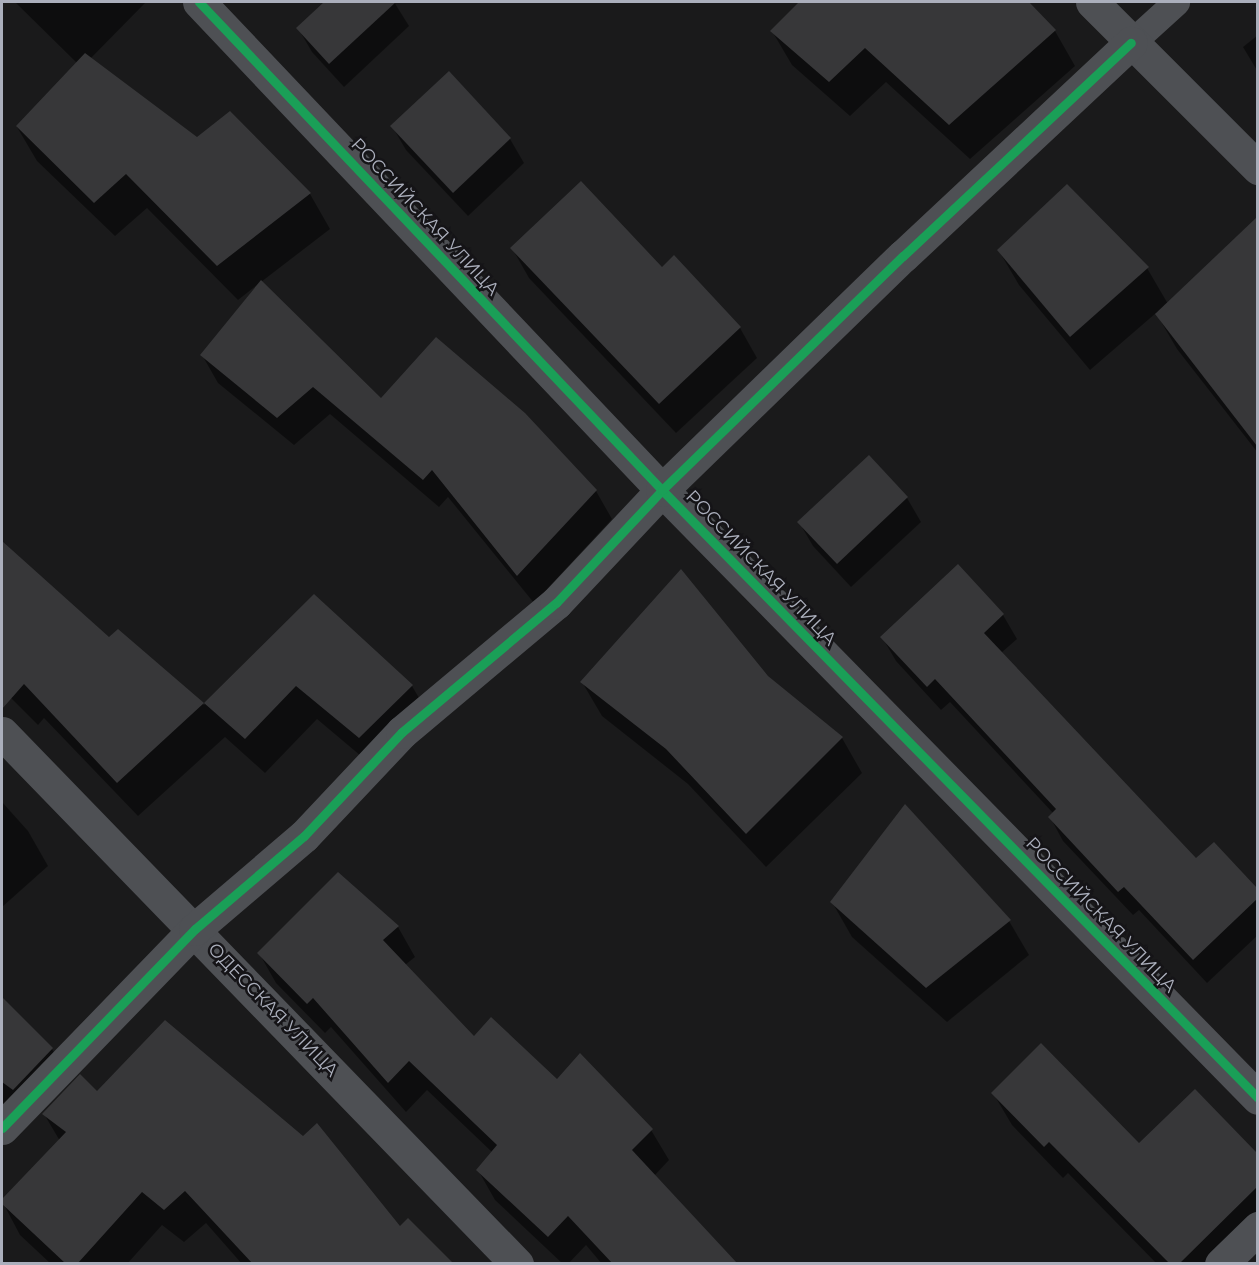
<!DOCTYPE html>
<html>
<head>
<meta charset="utf-8">
<style>
  body { margin:0 }
  #map { position:relative; width:1259px; height:1265px; overflow:hidden; background:#1a1a1b; font-family:Montserrat,sans-serif }
  div>[style] { position:absolute }
  [style*='--x'] { left:calc(var(--x)*1px); top:calc(var(--y)*1px); width:calc(var(--w)*1px); rotate:calc(var(--a)*1deg) }
  .shadow>* { inset:0; background:#0007 }
  .building>* { inset:0; background:#373739 }
  .service>* { height:27px; margin:-13.5px; padding:0 13.5px; transform-origin:13.5px; border-radius:13.5px; background:#4e5054 }
  .minor>* { height:33px; margin:-16.5px; padding:0 16.5px; transform-origin:16.5px; border-radius:16.5px; background:#4e5054 }
  .cycleway>* { height:9px; margin:-4.5px; padding:0 4.5px; transform-origin:4.5px; border-radius:4.5px; background:#1a9f57 }
  span { translate:-50% -50%; white-space:nowrap; text-align:center; line-height:1.15; -webkit-text-stroke:5px #151417; paint-order:stroke }
  .street-label { font-size:18px; color:#abafbc }
  .frame { position:absolute; inset:0; border:3px solid #abafbc; pointer-events:none }
</style>
</head>
<body>
<div id="map">
  <div class="shadow">
    <i style="clip-path:polygon(15px 2px,146px 2px,90px 59px,197px 139px,310px 194px,330px 229px,261px 282px,381px 400px,524px 414px,596px 491px,612px 519px,534px 603px,448px 497px,439px 507px,330px 414px,294px 445px,218px 383px,202px 355px,257px 285px,238px 300px,147px 208px,115px 236px,37px 161px,17px 127px,77px 63px)"></i>
    <i style="clip-path:polygon(327px 2px,394px 2px,409px 26px,344px 87px,312px 52px,298px 28px)"></i>
    <i style="clip-path:polygon(801px 2px,1027px 2px,1055px 31px,1075px 66px,970px 159px,886px 82px,850px 116px,792px 65px,772px 31px)"></i>
    <i style="clip-path:polygon(1258px 35px,1258px 72px,1243px 47px)"></i>
    <i style="clip-path:polygon(392px 126px,510px 139px,524px 163px,468px 216px,406px 150px)"></i>
    <i style="clip-path:polygon(1241px 235px,1258px 253px,1258px 453px,1177px 349px,1156px 313px,1090px 370px,1019px 285px,999px 251px,1147px 268px,1168px 304px)"></i>
    <i style="clip-path:polygon(512px 248px,662px 269px,740px 328px,757px 358px,676px 433px,529px 278px)"></i>
    <i style="clip-path:polygon(869px 457px,907px 498px,921px 522px,851px 587px,813px 546px,799px 522px)"></i>
    <i style="clip-path:polygon(2px 543px,109px 639px,118px 631px,204px 705px,314px 596px,412px 686px,432px 720px,380px 772px,317px 719px,265px 773px,225px 737px,138px 816px,44px 718px,38px 725px,2px 689px)"></i>
    <i style="clip-path:polygon(1003px 615px,1017px 639px,1001px 653px,1196px 860px,1213px 844px,1258px 890px,1258px 935px,1207px 983px,1139px 910px,1133px 915px,1063px 841px,1050px 817px,1053px 813px,950px 702px,941px 710px,896px 661px,882px 637px)"></i>
    <i style="clip-path:polygon(767px 677px,842px 738px,862px 773px,766px 867px,688px 784px,602px 716px,582px 682px)"></i>
    <i style="clip-path:polygon(2px 802px,28px 831px,48px 866px,2px 907px)"></i>
    <i style="clip-path:polygon(832px 902px,1009px 921px,1029px 955px,947px 1022px,852px 937px)"></i>
    <i style="clip-path:polygon(398px 927px,415px 957px,405px 965px,474px 1038px,651px 1130px,669px 1160px,654px 1176px,735px 1264px,602px 1264px,586px 1245px,568px 1264px,563px 1264px,495px 1200px,478px 1170px,493px 1153px,427px 1090px,406px 1112px,331px 1027px,325px 1033px,276px 983px,259px 953px)"></i>
    <i style="clip-path:polygon(6px 1004px,52px 1049px,66px 1073px,2px 1128px,2px 1008px)"></i>
    <i style="clip-path:polygon(1195px 1091px,1258px 1155px,1258px 1237px,1231px 1264px,1157px 1264px,1068px 1173px,1063px 1178px,1012px 1125px,993px 1093px,1139px 1145px)"></i>
    <i style="clip-path:polygon(97px 1093px,400px 1228px,408px 1220px,450px 1264px,242px 1264px,206px 1223px,184px 1242px,162px 1225px,127px 1264px,51px 1264px,20px 1235px,2px 1201px,60px 1141px,44px 1114px)"></i>
  </div>
  <div class="building">
    <i style="clip-path:polygon(324px 2px,396px 2px,329px 64px,296px 28px)"></i>
    <i style="clip-path:polygon(799px 2px,1029px 2px,1056px 30px,949px 125px,865px 48px,829px 82px,770px 31px)"></i>
    <i style="clip-path:polygon(85px 53px,197px 137px,230px 111px,311px 193px,217px 266px,126px 174px,94px 203px,16px 126px)"></i>
    <i style="clip-path:polygon(449px 71px,511px 138px,453px 193px,390px 126px)"></i>
    <i style="clip-path:polygon(581px 181px,662px 267px,674px 255px,741px 327px,659px 404px,510px 248px)"></i>
    <i style="clip-path:polygon(1067px 184px,1149px 267px,1070px 337px,997px 250px)"></i>
    <i style="clip-path:polygon(1257px 217px,1257px 446px,1155px 314px)"></i>
    <i style="clip-path:polygon(261px 280px,381px 398px,436px 337px,525px 413px,597px 490px,517px 576px,432px 470px,423px 480px,313px 387px,277px 418px,200px 355px)"></i>
    <i style="clip-path:polygon(869px 455px,908px 497px,837px 564px,797px 522px)"></i>
    <i style="clip-path:polygon(2px 541px,109px 637px,118px 629px,204px 703px,117px 783px,24px 684px,2px 709px)"></i>
    <i style="clip-path:polygon(958px 564px,1004px 614px,984px 633px,1196px 858px,1214px 842px,1257px 888px,1257px 899px,1193px 960px,1124px 887px,1118px 892px,1048px 817px,1056px 809px,935px 679px,927px 687px,880px 637px)"></i>
    <i style="clip-path:polygon(681px 569px,768px 676px,843px 737px,746px 834px,666px 749px,580px 682px)"></i>
    <i style="clip-path:polygon(314px 594px,413px 685px,359px 738px,296px 686px,245px 739px,204px 703px)"></i>
    <i style="clip-path:polygon(905px 804px,1011px 920px,926px 988px,830px 902px)"></i>
    <i style="clip-path:polygon(338px 872px,399px 926px,383px 940px,474px 1036px,491px 1017px,557px 1079px,580px 1053px,653px 1129px,632px 1150px,737px 1263px,612px 1263px,568px 1216px,548px 1237px,476px 1170px,497px 1145px,409px 1061px,388px 1083px,313px 998px,307px 1004px,257px 953px)"></i>
    <i style="clip-path:polygon(2px 997px,53px 1048px,13px 1090px,2px 1082px)"></i>
    <i style="clip-path:polygon(165px 1020px,303px 1136px,317px 1123px,400px 1226px,408px 1218px,453px 1263px,252px 1263px,185px 1191px,164px 1210px,142px 1192px,78px 1263px,65px 1263px,2px 1204px,2px 1199px,66px 1132px,42px 1114px,80px 1074px,97px 1091px)"></i>
    <i style="clip-path:polygon(1041px 1043px,1139px 1143px,1195px 1089px,1257px 1153px,1257px 1187px,1180px 1263px,1169px 1263px,1049px 1142px,1044px 1147px,991px 1093px)"></i>
  </div>
  <div class="service">
    <i style="--x:1131;--y:43;--w:61;--a:-42.3"></i>
  </div>
  <div class="minor">
    <i style="--x:199;--y:2;--w:673;--a:46.51"></i>
    <i style="--x:662;--y:490;--w:851;--a:45.57"></i>
    <i style="--x:1092;--y:2;--w:235;--a:45"></i>
    <i style="--x:2;--y:733;--w:740;--a:45.88"></i>
    <i style="--x:2;--y:1128;--w:277;--a:-45.9"></i>
    <i style="--x:195;--y:929;--w:143;--a:-40.5"></i>
    <i style="--x:304;--y:836;--w:143;--a:-46.7"></i>
    <i style="--x:402;--y:732;--w:201;--a:-40"></i>
    <i style="--x:556;--y:603;--w:155;--a:-46.8"></i>
    <i style="--x:662;--y:490;--w:336;--a:-44.2"></i>
    <i style="--x:903;--y:256;--w:312;--a:-43.1"></i>
    <i style="--x:1221;--y:1264;--w:52;--a:-44.2"></i>
  </div>
  <div class="cycleway">
    <i style="--x:199;--y:2;--w:673;--a:46.51"></i>
    <i style="--x:662;--y:490;--w:851;--a:45.57"></i>
    <i style="--x:2;--y:1128;--w:277;--a:-45.9"></i>
    <i style="--x:195;--y:929;--w:143;--a:-40.5"></i>
    <i style="--x:304;--y:836;--w:143;--a:-46.7"></i>
    <i style="--x:402;--y:732;--w:201;--a:-40"></i>
    <i style="--x:556;--y:603;--w:155;--a:-46.8"></i>
    <i style="--x:662;--y:490;--w:336;--a:-44.2"></i>
    <i style="--x:903;--y:256;--w:312;--a:-43.1"></i>
  </div>
  <div class="street-label">
    <span style="left:425px;top:217px;rotate:47deg">РОССИЙСКАЯ УЛИЦА</span>
    <span style="left:761px;top:568px;rotate:46deg">РОССИЙСКАЯ УЛИЦА</span>
    <span style="left:1101px;top:915px;rotate:46deg">РОССИЙСКАЯ УЛИЦА</span>
    <span style="left:273px;top:1010px;rotate:46deg">ОДЕССКАЯ УЛИЦА</span>
  </div>
  <div class="frame"></div>
</div>
</body>
</html>
